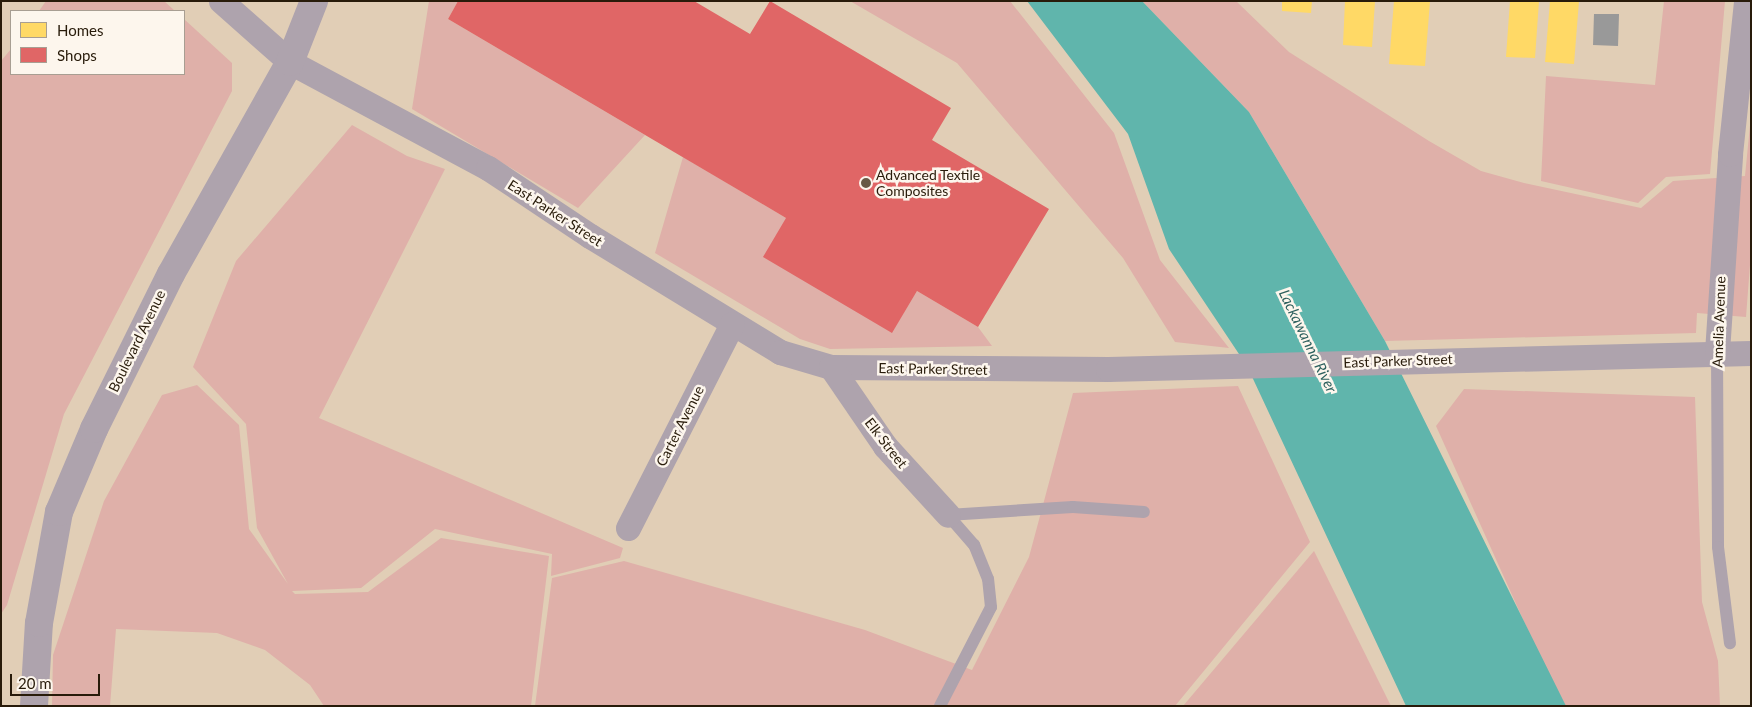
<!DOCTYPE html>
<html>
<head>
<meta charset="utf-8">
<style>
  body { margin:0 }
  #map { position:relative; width:1752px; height:707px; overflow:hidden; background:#e1ceb6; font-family:Lato,sans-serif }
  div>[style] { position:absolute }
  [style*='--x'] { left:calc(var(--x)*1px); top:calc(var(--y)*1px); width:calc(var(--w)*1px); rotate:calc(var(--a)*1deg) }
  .green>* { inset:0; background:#dfb0a9 }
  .water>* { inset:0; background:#60b5ac }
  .homes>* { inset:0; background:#ffd966 }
  .shops>* { inset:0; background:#e06666 }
  .industry>* { inset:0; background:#999 }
  .service>* { height:12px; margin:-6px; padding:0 6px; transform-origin:6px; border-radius:6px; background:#aea3ad }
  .minor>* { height:25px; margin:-12.5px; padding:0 12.5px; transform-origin:12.5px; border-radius:12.5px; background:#aea3ad }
  .tertiary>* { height:28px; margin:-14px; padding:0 14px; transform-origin:14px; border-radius:14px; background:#aea3ad }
  .dots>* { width:14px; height:14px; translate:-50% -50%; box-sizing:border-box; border:2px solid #fdf6ed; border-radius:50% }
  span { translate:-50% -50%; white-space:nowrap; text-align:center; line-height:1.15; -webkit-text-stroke:5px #fdf6ed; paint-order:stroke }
  .poi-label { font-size:14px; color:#281b0a }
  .left { translate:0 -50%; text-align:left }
  .street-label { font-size:14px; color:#281b0a }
  .water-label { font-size:15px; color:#2d605e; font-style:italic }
  .frame { position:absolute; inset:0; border:2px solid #281b0a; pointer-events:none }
  .legend { position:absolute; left:10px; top:10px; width:175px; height:65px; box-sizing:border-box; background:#fdf6ed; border:1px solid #a89e92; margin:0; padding:6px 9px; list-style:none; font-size:15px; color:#281b0a }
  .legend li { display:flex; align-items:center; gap:10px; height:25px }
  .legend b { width:25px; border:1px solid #a89e92 }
  .scale { position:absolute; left:10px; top:674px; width:90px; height:22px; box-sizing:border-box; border:2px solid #281b0a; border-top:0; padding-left:6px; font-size:15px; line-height:18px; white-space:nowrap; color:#281b0a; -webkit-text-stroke:4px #fdf6ed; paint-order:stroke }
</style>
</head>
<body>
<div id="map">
  <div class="green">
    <i style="clip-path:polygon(46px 1px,164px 1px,175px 11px,39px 11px)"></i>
    <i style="clip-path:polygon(429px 1px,458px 1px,448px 19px,645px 135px,578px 208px,412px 109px)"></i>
    <i style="clip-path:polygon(850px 1px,1010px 1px,1114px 133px,1160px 260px,1229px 348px,1175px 342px,1123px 258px,957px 63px)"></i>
    <i style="clip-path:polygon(1142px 1px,1236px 1px,1289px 52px,1429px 141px,1481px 171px,1524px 183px,1641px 208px,1673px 181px,1745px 176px,1751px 115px,1751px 252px,1746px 317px,1697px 313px,1696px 333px,1385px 341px,1249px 112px)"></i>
    <i style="clip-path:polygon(1664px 1px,1725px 1px,1710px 174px,1666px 177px,1638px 203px,1541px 181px,1546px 76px,1655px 85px)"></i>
    <i style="clip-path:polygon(184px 19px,232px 63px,232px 91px,64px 414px,7px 605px,1px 614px,1px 61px,11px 49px,11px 74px,184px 74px)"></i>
    <i style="clip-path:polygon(352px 125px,407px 156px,445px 169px,319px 418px,623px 548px,620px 558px,551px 576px,552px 554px,435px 529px,361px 588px,292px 591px,295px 594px,368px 592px,441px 538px,549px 556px,531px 706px,324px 706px,310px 685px,265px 650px,217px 633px,116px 629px,110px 706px,52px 706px,53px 655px,104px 501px,162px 395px,197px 385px,239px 425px,249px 529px,288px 584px,257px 528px,246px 424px,193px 367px,236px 261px)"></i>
    <i style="clip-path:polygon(683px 157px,786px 218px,892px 332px,917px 291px,978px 327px,992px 346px,830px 349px,800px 339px,655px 253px)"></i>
    <i style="clip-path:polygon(1238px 386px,1310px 542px,1175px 706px,535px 706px,552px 578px,624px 561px,865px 630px,972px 670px,1029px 557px,1073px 393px)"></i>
    <i style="clip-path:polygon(1464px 389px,1695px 397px,1702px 602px,1718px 661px,1720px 706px,1562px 706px,1436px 426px)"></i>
    <i style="clip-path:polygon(1314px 551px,1391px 706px,1183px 706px)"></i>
  </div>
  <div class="water">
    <i style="clip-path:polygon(1027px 1px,1142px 1px,1249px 112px,1385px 341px,1566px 706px,1406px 706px,1247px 366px,1169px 249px,1128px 134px)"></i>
  </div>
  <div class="homes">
    <i style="clip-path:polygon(1282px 1px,1312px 1px,1311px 13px,1282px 11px)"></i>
    <i style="clip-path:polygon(1345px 1px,1375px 1px,1372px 47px,1343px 45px)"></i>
    <i style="clip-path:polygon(1394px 1px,1430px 1px,1425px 66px,1389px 64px)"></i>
    <i style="clip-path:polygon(1510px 1px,1539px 1px,1535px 58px,1506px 57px)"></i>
    <i style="clip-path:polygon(1550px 1px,1579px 1px,1574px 64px,1545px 62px)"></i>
  </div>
  <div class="shops">
    <i style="clip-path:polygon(458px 1px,694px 1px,750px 34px,770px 1px,951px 108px,932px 140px,1049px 209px,978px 327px,917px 291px,892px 333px,763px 257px,786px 218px,448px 19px)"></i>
  </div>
  <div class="industry">
    <i style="clip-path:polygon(1594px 14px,1619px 14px,1618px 46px,1593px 45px)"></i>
  </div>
  <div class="service">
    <i style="--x:1717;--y:352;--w:195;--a:89.7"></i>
    <i style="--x:1718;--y:547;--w:97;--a:82.9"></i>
    <i style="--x:948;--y:515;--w:125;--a:-3.7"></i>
    <i style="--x:1073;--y:507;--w:71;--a:4"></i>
    <i style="--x:940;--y:706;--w:111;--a:-62.7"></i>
    <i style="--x:991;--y:607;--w:28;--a:-96"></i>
    <i style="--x:988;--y:579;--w:37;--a:-112"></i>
    <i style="--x:974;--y:545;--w:40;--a:-131"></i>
  </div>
  <div class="minor">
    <i style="--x:221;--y:1;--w:92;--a:41.5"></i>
    <i style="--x:290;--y:62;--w:225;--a:28.2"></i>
    <i style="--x:488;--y:168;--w:123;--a:33.7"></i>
    <i style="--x:590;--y:236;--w:223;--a:31.4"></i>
    <i style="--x:780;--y:352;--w:53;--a:16.4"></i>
    <i style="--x:831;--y:367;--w:277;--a:0.4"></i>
    <i style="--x:1108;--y:369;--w:643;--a:-1.43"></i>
    <i style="--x:1717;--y:352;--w:198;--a:-86.2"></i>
    <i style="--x:1730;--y:154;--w:154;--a:-84"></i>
    <i style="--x:831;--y:367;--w:96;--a:55.6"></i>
    <i style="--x:885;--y:446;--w:93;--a:47.6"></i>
    <i style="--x:628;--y:528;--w:229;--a:-63"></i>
  </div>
  <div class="tertiary">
    <i style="--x:34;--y:706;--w:83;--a:-86.6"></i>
    <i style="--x:39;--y:623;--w:113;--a:-79.8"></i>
    <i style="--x:59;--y:512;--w:90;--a:-67.1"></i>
    <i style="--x:94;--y:429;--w:173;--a:-63.6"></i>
    <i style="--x:171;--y:274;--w:243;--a:-60.7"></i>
    <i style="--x:290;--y:62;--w:66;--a:-68.5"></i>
  </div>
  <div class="dots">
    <i style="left:866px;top:183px;background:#695a46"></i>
  </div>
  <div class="poi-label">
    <span class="left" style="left:876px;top:183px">Advanced Textile<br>Composites</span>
  </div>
  <div class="street-label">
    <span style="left:555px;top:213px;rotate:33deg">East Parker Street</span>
    <span style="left:1719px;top:322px;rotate:-88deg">Amelia Avenue</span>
    <span style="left:137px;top:341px;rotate:-64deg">Boulevard Avenue</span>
    <span style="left:1398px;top:361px;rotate:-2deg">East Parker Street</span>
    <span style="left:933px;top:369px;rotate:1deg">East Parker Street</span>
    <span style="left:680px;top:426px;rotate:-63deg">Carter Avenue</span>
    <span style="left:886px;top:443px;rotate:52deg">Elk Street</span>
  </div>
  <div class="water-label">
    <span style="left:1308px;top:341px;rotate:64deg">Lackawanna River</span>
  </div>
  <div class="frame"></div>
  <ul class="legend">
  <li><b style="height:14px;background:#ffd966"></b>Homes</li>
  <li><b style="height:14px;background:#e06666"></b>Shops</li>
  </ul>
  <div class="scale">20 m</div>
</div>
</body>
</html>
